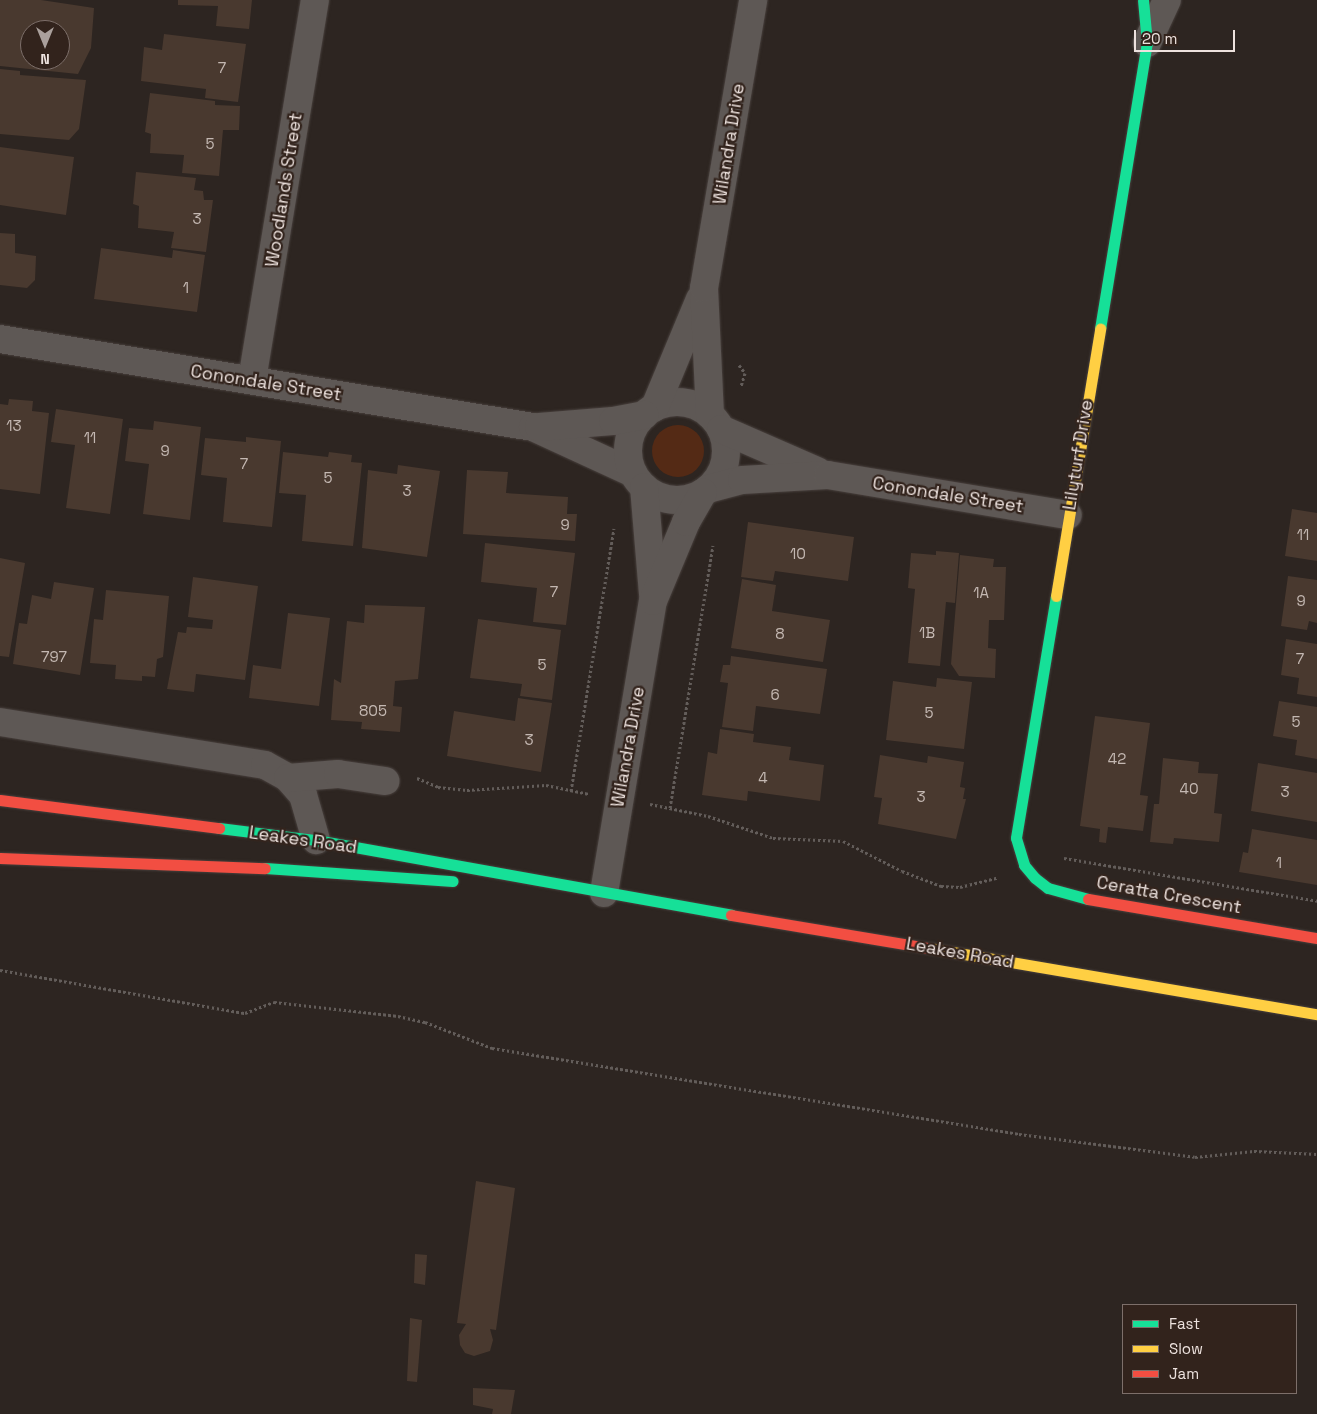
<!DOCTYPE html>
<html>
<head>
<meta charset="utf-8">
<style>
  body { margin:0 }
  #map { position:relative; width:1317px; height:1414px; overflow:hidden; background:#2d2521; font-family:"Space Grotesk",sans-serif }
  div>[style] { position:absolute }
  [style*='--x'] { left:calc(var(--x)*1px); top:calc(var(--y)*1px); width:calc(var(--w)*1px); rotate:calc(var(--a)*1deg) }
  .green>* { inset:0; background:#542a15 }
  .round { border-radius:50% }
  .building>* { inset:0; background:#49392f }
  .path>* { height:3px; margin-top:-1.5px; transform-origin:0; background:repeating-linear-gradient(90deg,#635d5a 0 2.5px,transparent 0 5px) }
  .roads { filter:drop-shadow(0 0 1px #48403d) drop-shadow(0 0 1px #48403d) }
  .street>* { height:28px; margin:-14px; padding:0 14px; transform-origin:14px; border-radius:14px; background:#5e5855 }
  .street>.ring { margin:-14px; padding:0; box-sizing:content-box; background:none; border:28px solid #5e5855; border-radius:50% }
  .fast>* { height:11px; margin:-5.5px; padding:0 5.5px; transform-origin:5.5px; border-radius:5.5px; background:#16e098 }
  .slow>* { height:11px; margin:-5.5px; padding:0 5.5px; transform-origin:5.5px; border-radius:5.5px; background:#ffcf43 }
  .jam>* { height:11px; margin:-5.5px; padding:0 5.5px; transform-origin:5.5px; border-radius:5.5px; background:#f24e42 }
  span { translate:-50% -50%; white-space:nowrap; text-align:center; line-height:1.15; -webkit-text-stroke:4.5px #32231c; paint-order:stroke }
  .number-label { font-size:15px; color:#c4b8b2 }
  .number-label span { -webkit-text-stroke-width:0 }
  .street-label { font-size:18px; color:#ede2de }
  .legend { position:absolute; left:1122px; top:1304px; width:175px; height:90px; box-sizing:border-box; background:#32231c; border:1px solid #7d6f6a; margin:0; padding:6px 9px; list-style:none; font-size:15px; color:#ede2de }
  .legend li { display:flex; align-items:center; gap:10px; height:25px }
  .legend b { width:25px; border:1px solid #7d6f6a }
  .north { position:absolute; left:20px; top:20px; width:50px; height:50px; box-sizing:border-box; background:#32231c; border:1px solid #7d6f6a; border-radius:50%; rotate:180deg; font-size:14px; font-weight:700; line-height:20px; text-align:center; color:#ede2de }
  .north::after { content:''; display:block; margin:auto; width:18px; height:22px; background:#aaa09c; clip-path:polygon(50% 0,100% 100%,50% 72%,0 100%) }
  .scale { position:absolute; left:1134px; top:30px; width:101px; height:22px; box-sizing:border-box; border:2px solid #ede2de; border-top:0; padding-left:6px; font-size:15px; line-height:18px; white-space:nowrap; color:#ede2de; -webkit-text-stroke:4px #32231c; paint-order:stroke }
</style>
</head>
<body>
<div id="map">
  <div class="green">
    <i class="round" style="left:652px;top:425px;width:52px;height:52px"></i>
  </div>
  <div class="building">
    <i style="clip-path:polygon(evenodd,0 0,41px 0,94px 8px,91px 48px,78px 74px,0 66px,0 0,30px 30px,60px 30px,60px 60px,30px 60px,30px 30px)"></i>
    <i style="clip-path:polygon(178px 0,252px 0,249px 29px,216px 26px,218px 6px,178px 5px)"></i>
    <i style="clip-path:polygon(164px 34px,246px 44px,238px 102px,205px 98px,206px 89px,141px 81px,144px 47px,162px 50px)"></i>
    <i style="clip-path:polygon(0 69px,20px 71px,20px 75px,86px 80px,79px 129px,69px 140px,0 134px)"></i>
    <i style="clip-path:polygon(150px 93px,215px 101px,215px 105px,240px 106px,239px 130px,223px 130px,219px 176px,182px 173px,184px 155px,150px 153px,151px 134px,145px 132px)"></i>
    <i style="clip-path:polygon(0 147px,74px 157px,66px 215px,0 205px)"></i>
    <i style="clip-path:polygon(136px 172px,196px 178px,194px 190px,203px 191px,204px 200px,213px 200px,206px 252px,171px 248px,174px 232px,138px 228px,139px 206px,133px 204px)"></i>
    <i style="clip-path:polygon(0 233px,15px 234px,15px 253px,36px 256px,35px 280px,27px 288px,0 285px)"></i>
    <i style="clip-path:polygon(101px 248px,172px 258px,173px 250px,205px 255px,197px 312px,94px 299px)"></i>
    <i style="clip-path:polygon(9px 399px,33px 401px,32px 411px,49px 413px,40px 494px,0 489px,0 404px,8px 405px)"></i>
    <i style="clip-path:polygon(56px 409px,123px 419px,110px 514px,66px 508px,75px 445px,51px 442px)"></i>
    <i style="clip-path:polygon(154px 421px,201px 427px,190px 520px,143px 514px,149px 464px,125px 461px,129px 428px,153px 430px)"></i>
    <i style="clip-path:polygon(246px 437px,281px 441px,272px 527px,223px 522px,227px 478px,201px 475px,205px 438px,246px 442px)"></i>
    <i style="clip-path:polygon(283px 452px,328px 457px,329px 452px,352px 455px,351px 462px,362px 463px,353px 546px,302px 541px,306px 495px,279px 493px)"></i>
    <i style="clip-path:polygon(398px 465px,440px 471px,427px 557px,362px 548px,368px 470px,397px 474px)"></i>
    <i style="clip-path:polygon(467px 470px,508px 472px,506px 493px,568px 497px,567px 514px,577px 514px,575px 541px,463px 534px)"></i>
    <i style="clip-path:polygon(1292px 509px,1317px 513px,1317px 561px,1285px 556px)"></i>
    <i style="clip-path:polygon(748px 522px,854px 537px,848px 581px,775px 571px,773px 581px,741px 577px)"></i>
    <i style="clip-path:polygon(485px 543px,575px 553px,566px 625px,533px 622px,537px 588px,481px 582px)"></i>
    <i style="clip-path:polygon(936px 551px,959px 553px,955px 603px,946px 602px,940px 666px,908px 663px,915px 589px,908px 588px,911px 553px,936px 555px)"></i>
    <i style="clip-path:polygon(960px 555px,994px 559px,993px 567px,1006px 567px,1004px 620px,989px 620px,988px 648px,996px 649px,995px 678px,959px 676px,951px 664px)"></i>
    <i style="clip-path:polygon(0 558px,25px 563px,9px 657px,0 656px)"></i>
    <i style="clip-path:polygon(1288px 576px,1317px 580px,1317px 623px,1309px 621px,1307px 630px,1281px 626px)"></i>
    <i style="clip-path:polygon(193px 577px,258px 586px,245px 680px,196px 674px,194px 692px,167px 689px,178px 632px,186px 633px,187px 627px,212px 629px,213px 620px,188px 617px)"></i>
    <i style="clip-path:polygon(742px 579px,776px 585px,772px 611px,830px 620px,823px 662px,731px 648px)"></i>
    <i style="clip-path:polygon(54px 582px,94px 588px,80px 675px,13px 664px,19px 623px,27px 624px,32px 595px,51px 599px)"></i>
    <i style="clip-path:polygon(106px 590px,169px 596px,163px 657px,157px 659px,155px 677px,142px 676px,142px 681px,115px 679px,116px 665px,90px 663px,94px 619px,103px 620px)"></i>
    <i style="clip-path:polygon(365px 605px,425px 607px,418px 679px,395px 681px,393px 706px,402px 707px,400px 732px,361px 729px,362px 722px,331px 720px,334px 679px,341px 683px,347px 621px,364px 623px)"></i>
    <i style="clip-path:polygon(288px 613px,330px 618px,319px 706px,249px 698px,253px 665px,281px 669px)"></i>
    <i style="clip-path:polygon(478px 619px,561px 630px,552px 700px,520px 696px,522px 684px,470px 678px)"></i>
    <i style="clip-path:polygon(1286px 639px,1317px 644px,1317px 697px,1297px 694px,1299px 678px,1281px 675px)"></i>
    <i style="clip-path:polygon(731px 656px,827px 669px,820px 714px,756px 706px,753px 731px,722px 727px,728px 683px,720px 682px,723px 665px,730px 665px)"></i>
    <i style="clip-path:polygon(937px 678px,972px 682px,964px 749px,886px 740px,893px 681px,936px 687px)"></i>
    <i style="clip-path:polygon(518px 698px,552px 703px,541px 772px,447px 756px,454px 711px,515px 721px)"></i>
    <i style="clip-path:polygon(1279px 701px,1317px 707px,1317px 759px,1295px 755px,1297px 740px,1273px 736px)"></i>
    <i style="clip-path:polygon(1095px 716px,1150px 723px,1140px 795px,1148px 796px,1143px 831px,1108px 827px,1106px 843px,1099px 842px,1100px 829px,1080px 826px)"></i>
    <i style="clip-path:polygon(720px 729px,754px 734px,753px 742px,791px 747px,789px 760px,824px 765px,820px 801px,748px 791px,747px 801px,702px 795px,708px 752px,717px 754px)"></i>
    <i style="clip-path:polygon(880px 755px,927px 763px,928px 756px,964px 762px,960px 787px,965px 788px,963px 799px,966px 799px,956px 839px,878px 824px,882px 798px,874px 797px)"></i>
    <i style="clip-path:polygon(1163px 758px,1199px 762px,1198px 773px,1218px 774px,1214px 813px,1222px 814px,1219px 842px,1174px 838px,1173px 844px,1150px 842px,1154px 804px,1159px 804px)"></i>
    <i style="clip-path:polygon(1258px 763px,1317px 773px,1317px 822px,1251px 811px)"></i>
    <i style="clip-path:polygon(1252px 829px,1317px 840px,1317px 885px,1239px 872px,1243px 852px,1248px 853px)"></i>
    <i style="clip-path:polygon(476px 1181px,515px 1188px,496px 1330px,490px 1329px,493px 1340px,490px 1351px,474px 1356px,465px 1353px,460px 1345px,459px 1335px,466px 1324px,457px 1323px)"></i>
    <i style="clip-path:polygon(415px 1254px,427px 1255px,425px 1285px,414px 1283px)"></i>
    <i style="clip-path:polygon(410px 1318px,422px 1320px,417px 1382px,407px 1381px)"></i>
    <i style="clip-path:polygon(473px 1388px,515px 1390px,511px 1414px,492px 1414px,493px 1409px,473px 1405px)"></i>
  </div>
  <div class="path">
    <i style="--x:739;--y:365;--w:10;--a:53"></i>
    <i style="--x:745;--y:373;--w:14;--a:107"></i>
    <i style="--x:417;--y:778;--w:23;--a:23"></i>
    <i style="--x:438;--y:787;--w:29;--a:6"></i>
    <i style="--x:467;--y:790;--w:79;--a:-3.6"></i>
    <i style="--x:546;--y:785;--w:44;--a:11.8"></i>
    <i style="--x:571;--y:791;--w:266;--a:-80.7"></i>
    <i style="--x:650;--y:804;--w:59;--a:11.7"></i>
    <i style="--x:708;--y:816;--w:69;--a:18.7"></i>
    <i style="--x:773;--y:838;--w:70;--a:2.5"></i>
    <i style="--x:843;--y:841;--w:66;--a:27"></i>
    <i style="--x:902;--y:871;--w:42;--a:21"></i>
    <i style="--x:941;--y:886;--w:19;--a:3"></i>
    <i style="--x:960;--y:887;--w:38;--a:-14"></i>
    <i style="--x:670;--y:808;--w:266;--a:-80.7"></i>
    <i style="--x:1064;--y:858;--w:257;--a:9.6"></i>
    <i style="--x:0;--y:970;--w:249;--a:10"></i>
    <i style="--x:245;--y:1013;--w:31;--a:-21"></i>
    <i style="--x:274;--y:1002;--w:125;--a:6.4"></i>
    <i style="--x:398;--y:1016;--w:28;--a:13"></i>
    <i style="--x:425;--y:1022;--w:72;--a:21.2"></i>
    <i style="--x:492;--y:1048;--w:534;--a:9.27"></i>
    <i style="--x:1019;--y:1134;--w:177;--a:7.4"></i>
    <i style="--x:1195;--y:1157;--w:59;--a:-5.8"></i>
    <i style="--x:1254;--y:1151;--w:63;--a:2.7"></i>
  </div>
  <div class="roads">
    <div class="street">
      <i style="--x:1147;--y:43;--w:47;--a:-65.1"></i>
      <i style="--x:0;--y:339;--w:540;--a:9.38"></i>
      <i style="--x:533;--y:427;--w:110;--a:24.7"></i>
      <i style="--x:252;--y:380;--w:385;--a:-80.6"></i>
      <i class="ring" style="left:628px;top:402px;width:70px;height:70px"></i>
      <i style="--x:655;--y:407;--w:117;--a:-67.4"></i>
      <i style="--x:710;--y:415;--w:127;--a:-92.7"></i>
      <i style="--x:704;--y:288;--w:292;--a:-80.3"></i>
      <i style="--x:539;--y:427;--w:74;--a:-4.6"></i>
      <i style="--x:613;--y:421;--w:32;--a:-11"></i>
      <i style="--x:721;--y:429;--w:105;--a:23.6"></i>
      <i style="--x:644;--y:487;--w:108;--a:85.2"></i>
      <i style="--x:708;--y:489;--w:35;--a:-15"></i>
      <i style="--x:742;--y:480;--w:86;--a:-3.3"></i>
      <i style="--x:828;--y:475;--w:243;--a:9.5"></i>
      <i style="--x:0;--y:722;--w:268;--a:9.2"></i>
      <i style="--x:265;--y:765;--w:26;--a:29"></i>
      <i style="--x:288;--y:778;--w:23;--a:49"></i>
      <i style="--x:303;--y:795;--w:47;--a:73.9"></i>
      <i style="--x:288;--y:778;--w:50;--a:-4.6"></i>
      <i style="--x:338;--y:774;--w:48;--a:8.5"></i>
      <i style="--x:604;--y:893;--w:296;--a:-80.5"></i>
      <i style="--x:653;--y:601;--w:86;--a:-67.3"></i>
      <i style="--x:686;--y:522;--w:34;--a:-60"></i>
    </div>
    <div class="fast">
      <i style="--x:1100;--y:329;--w:290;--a:-80.7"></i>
      <i style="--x:1147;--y:43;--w:43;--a:-95.3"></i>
      <i style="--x:1056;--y:596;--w:245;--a:99.4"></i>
      <i style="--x:1016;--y:838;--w:28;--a:73"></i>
      <i style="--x:1024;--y:865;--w:17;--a:50"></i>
      <i style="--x:1035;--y:878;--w:16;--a:38"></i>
      <i style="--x:1048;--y:888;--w:41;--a:15.4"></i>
      <i style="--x:219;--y:828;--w:98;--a:7.1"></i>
      <i style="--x:316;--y:840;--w:422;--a:10.2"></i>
      <i style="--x:265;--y:868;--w:188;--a:4"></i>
    </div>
    <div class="slow">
      <i style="--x:1056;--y:596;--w:271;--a:-80.6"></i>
      <i style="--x:929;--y:948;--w:394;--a:9.7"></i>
    </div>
    <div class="jam">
      <i style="--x:0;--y:800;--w:221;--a:7.3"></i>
      <i style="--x:0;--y:858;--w:265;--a:2.2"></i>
      <i style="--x:1088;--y:899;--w:232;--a:9.7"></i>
      <i style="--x:731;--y:915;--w:201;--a:9.5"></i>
    </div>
  </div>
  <div class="number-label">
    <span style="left:222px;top:68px">7</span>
    <span style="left:210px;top:144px">5</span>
    <span style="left:197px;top:219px">3</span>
    <span style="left:186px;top:288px">1</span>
    <span style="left:14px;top:426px">13</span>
    <span style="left:90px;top:438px">11</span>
    <span style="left:165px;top:451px">9</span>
    <span style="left:244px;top:464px">7</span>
    <span style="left:328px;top:478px">5</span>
    <span style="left:407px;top:491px">3</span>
    <span style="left:565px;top:525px">9</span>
    <span style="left:1303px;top:535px">11</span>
    <span style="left:798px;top:554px">10</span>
    <span style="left:554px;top:592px">7</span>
    <span style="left:981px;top:593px">1A</span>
    <span style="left:1301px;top:601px">9</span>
    <span style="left:927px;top:633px">1B</span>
    <span style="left:780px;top:634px">8</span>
    <span style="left:54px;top:657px">797</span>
    <span style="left:1300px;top:659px">7</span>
    <span style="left:542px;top:665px">5</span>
    <span style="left:775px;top:695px">6</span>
    <span style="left:373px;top:711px">805</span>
    <span style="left:929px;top:713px">5</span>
    <span style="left:1296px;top:722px">5</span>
    <span style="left:529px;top:740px">3</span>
    <span style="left:1117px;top:759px">42</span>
    <span style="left:763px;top:778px">4</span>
    <span style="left:1189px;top:789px">40</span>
    <span style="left:1285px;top:792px">3</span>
    <span style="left:921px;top:797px">3</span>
    <span style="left:1279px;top:863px">1</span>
  </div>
  <div class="street-label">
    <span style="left:729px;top:144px;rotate:-81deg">Wilandra Drive</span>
    <span style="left:284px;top:190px;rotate:-81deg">Woodlands Street</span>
    <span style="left:266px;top:383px;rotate:9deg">Conondale Street</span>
    <span style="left:1078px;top:455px;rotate:-81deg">Lilyturf Drive</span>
    <span style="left:948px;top:495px;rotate:9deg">Conondale Street</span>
    <span style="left:628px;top:747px;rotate:-80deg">Wilandra Drive</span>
    <span style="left:303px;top:840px;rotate:8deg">Leakes Road</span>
    <span style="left:1169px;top:895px;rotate:10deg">Ceratta Crescent</span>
    <span style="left:960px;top:953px;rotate:10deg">Leakes Road</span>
  </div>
  <ul class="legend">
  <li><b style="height:6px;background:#16e098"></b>Fast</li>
  <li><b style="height:6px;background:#ffcf43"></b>Slow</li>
  <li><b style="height:6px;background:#f24e42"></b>Jam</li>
  </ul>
  <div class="north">N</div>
  <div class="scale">20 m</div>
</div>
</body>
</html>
